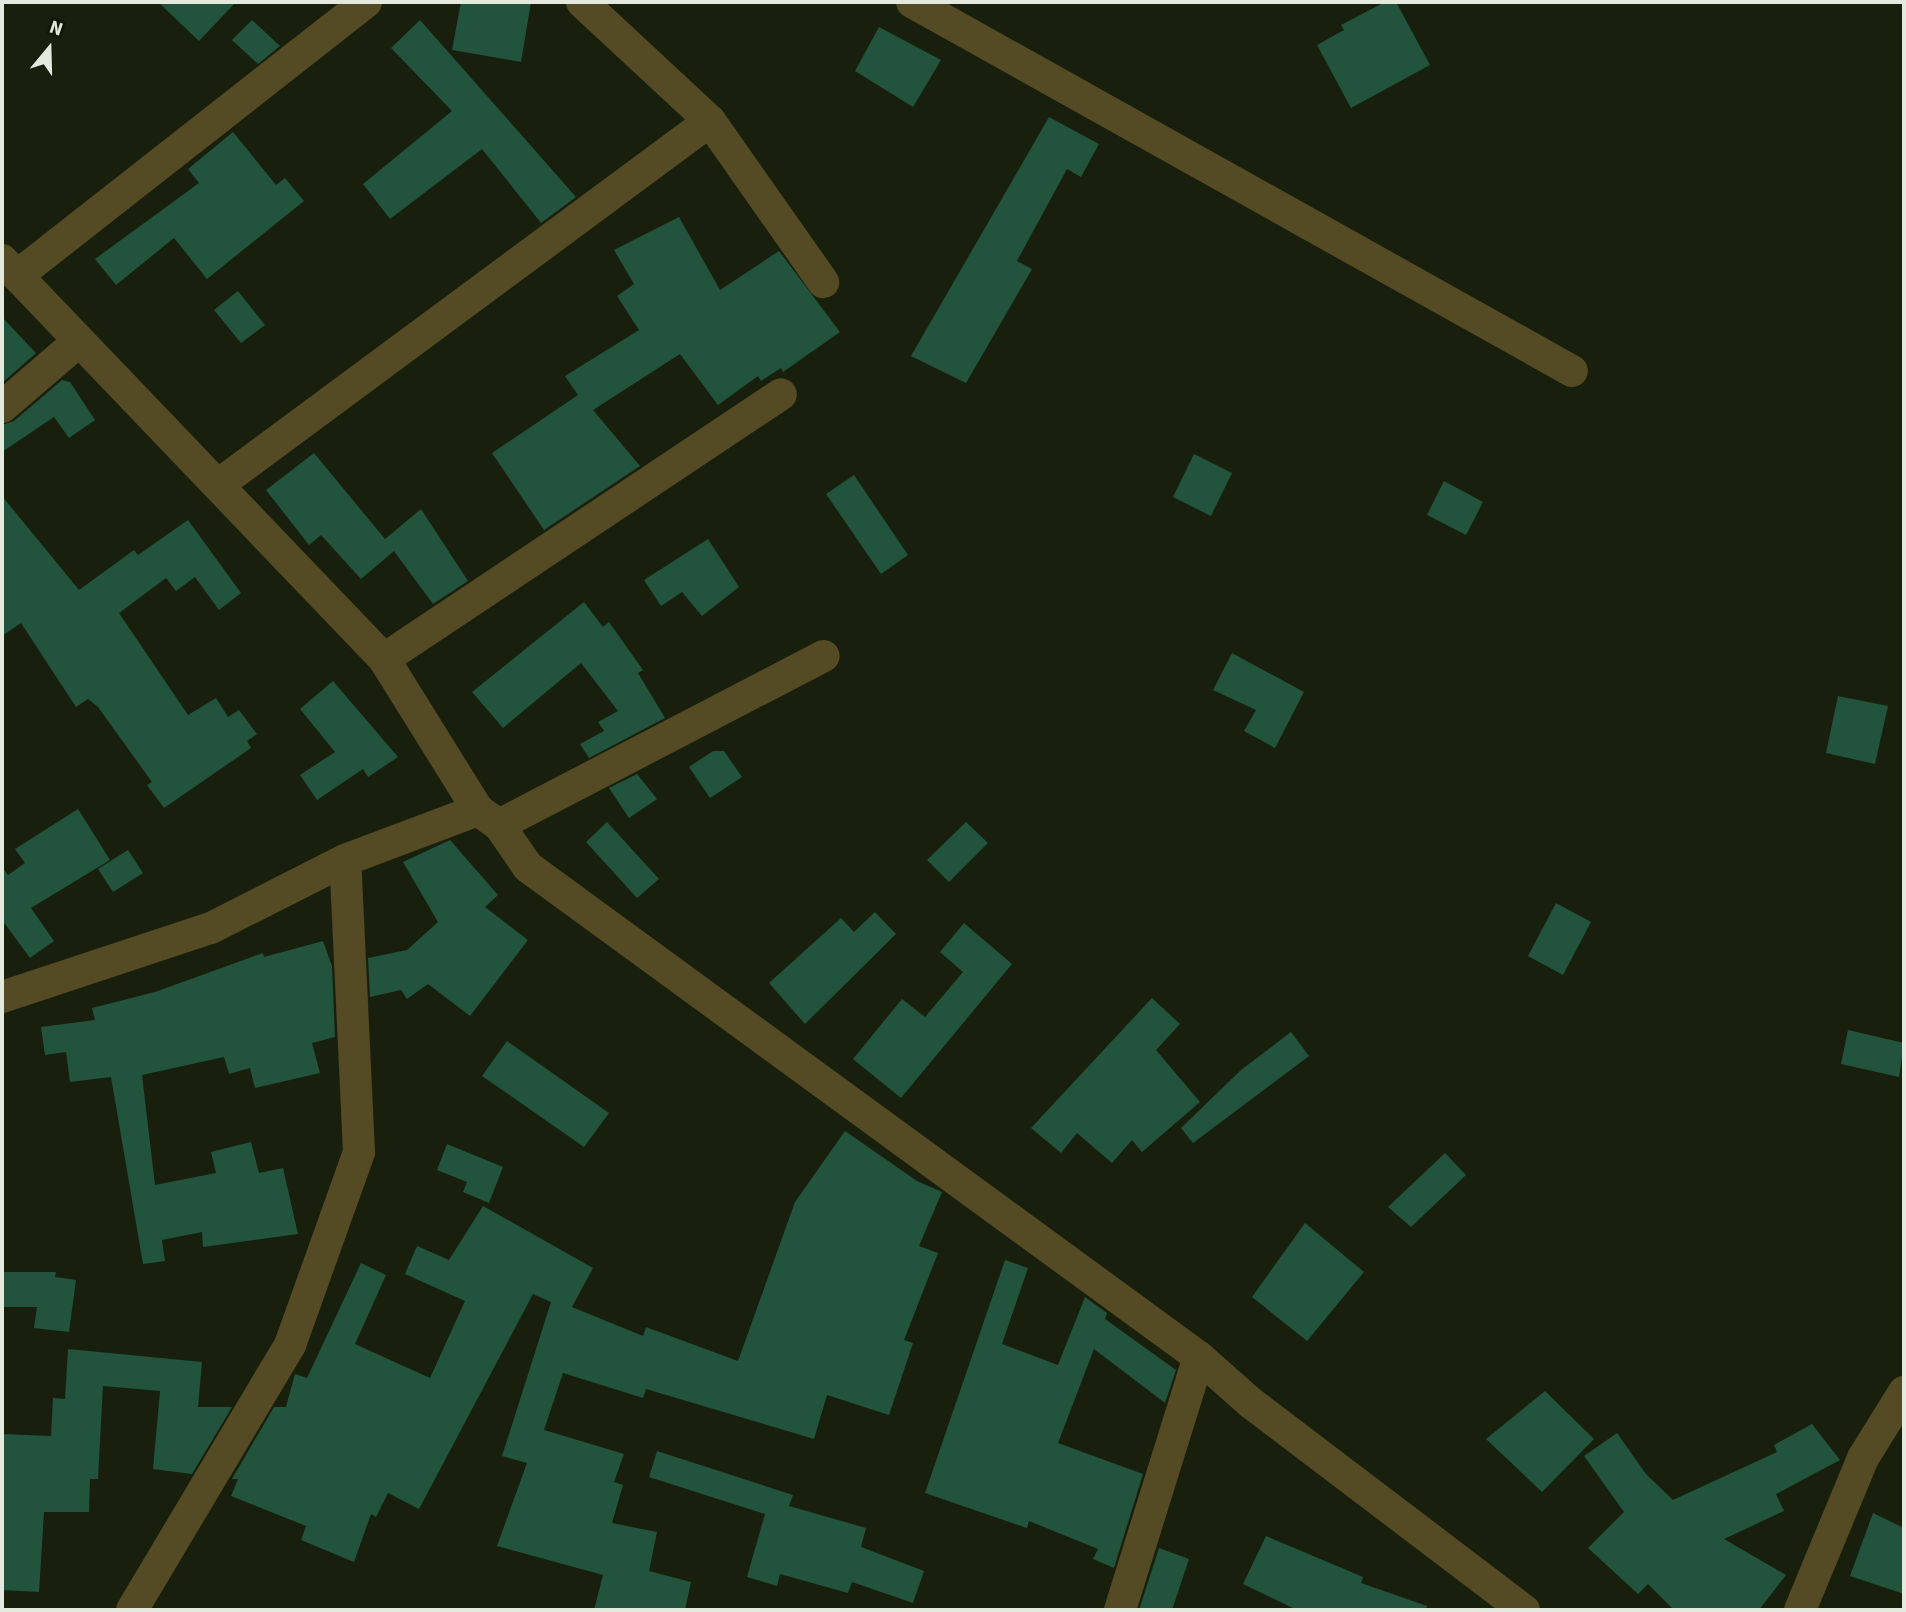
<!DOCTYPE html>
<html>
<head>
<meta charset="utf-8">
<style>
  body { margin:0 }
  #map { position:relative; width:1906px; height:1612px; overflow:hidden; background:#18200d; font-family:"Source Sans 3",sans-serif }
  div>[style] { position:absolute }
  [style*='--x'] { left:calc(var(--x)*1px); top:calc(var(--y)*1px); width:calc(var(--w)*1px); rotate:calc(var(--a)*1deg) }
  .building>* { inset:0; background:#21533d }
  .street>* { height:32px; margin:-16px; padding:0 16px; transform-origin:16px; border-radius:16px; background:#544a24 }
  span { translate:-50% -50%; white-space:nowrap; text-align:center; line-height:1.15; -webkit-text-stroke:6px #0f1705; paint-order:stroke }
  .frame { position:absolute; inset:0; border:4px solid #e3e9dd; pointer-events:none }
  .north { position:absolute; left:14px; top:14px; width:70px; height:70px; -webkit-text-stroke:5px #0f1705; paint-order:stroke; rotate:19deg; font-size:19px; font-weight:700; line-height:28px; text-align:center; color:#e3e9dd }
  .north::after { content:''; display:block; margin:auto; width:24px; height:32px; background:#e3e9dd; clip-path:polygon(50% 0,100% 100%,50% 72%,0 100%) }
</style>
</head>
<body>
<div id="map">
  <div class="building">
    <i style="clip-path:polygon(158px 2px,236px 2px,199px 41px)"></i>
    <i style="clip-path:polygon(461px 2px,531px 2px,521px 62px,452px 50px)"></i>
    <i style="clip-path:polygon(1385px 2px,1396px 2px,1430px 65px,1351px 108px,1317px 45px,1344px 30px,1341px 25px)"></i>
    <i style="clip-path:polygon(252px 20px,280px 46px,258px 64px,232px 40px)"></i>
    <i style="clip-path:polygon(420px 20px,576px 197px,541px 223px,482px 149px,390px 219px,363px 184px,452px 111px,391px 48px)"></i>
    <i style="clip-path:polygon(879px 27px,941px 60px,913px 107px,855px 71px)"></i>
    <i style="clip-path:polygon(1049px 117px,1099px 144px,1081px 177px,1067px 169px,1017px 261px,1032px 269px,966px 383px,911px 356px)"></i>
    <i style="clip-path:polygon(233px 132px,276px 185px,285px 178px,304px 201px,207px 279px,174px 238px,116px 285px,95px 259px,199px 183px,188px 169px)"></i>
    <i style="clip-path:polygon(679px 217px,720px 290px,779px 251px,840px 332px,783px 372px,781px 368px,761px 381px,758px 376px,718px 405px,680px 354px,593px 410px,640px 466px,544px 530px,492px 453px,578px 395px,565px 376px,639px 330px,617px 296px,634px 284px,614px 250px)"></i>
    <i style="clip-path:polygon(238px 291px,265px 325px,241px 343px,214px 310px)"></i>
    <i style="clip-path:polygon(2px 317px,36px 353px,2px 383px)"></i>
    <i style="clip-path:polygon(62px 380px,70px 382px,95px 420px,69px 438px,54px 417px,2px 452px,2px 425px,14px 421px)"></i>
    <i style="clip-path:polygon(314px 453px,385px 539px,421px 509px,468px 581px,433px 604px,394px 551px,361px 579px,321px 535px,309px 545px,266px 490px)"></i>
    <i style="clip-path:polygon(1194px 454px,1232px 473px,1211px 516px,1173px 497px)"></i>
    <i style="clip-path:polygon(854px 475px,908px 555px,881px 574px,826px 494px)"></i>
    <i style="clip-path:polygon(1444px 481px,1483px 502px,1466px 535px,1427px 515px)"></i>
    <i style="clip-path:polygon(2px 496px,79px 590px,134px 550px,138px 555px,188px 520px,241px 593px,219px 610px,195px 577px,176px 591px,166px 578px,119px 613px,188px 715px,216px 698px,228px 717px,239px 710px,257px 734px,247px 741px,251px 748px,164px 808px,147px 785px,152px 782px,98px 707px,88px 699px,76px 707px,21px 623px,2px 636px)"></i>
    <i style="clip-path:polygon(708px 539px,739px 587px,702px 616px,682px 592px,661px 606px,644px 580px)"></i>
    <i style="clip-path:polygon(584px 602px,603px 627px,609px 622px,643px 670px,638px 673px,665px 718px,589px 758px,580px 744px,604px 731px,598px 722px,618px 711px,581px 663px,503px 728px,472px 692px)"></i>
    <i style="clip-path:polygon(1232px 653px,1304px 692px,1275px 748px,1244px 731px,1256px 710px,1213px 690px)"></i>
    <i style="clip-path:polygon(333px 681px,398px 757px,368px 777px,363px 769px,317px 800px,300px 775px,335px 752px,300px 709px)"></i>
    <i style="clip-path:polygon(1838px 696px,1888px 706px,1875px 764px,1826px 753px)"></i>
    <i style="clip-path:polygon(713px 751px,724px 751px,742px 777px,710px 798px,689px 767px)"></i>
    <i style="clip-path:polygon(637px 774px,657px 799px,629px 818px,609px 788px)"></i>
    <i style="clip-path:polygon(78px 809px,110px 860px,31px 908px,54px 941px,30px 958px,5px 924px,2px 926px,2px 867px,8px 875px,25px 863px,15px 849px)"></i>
    <i style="clip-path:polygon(607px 822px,659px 879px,637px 898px,586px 842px)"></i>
    <i style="clip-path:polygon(966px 822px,988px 843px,949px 882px,927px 860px)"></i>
    <i style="clip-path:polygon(450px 840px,498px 895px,485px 907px,528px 940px,470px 1016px,428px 984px,407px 999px,401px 990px,370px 997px,368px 958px,407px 950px,438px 922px,403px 862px)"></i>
    <i style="clip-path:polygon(128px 850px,143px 873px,113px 892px,98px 869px)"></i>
    <i style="clip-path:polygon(1556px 903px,1591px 922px,1563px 975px,1528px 956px)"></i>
    <i style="clip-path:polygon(875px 912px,896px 934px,805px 1024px,769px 983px,841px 918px,854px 932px)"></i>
    <i style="clip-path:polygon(964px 923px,1012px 964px,901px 1098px,853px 1059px,902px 999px,925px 1017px,963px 972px,940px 952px)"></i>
    <i style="clip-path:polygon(323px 941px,332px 966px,335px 1037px,312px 1043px,320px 1073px,255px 1088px,250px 1068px,229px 1074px,224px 1057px,142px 1075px,155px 1185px,216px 1173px,211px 1152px,251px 1142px,259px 1173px,283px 1168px,298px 1234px,203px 1247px,202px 1232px,162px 1240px,165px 1261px,143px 1264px,111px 1077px,70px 1082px,66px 1052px,45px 1055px,41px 1027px,95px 1020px,92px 1008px,155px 992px,263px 953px,264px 957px)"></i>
    <i style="clip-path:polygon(1152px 998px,1180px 1024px,1156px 1050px,1200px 1102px,1142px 1152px,1132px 1140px,1112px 1163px,1077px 1133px,1061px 1153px,1031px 1128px)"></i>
    <i style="clip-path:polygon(1848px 1030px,1904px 1043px,1899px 1077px,1841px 1064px)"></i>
    <i style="clip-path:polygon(1291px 1032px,1309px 1056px,1193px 1143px,1181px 1128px,1241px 1070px)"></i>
    <i style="clip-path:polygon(507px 1041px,609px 1113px,584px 1147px,482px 1076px)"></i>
    <i style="clip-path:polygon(845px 1131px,917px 1181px,942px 1192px,919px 1246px,938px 1253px,904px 1340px,913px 1343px,889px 1415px,827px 1395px,814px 1439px,646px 1389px,643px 1398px,563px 1373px,544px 1430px,624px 1454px,614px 1482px,623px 1485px,612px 1523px,657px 1532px,649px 1571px,691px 1582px,685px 1610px,594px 1610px,603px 1575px,497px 1546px,527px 1463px,502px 1456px,551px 1302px,533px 1294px,419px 1509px,388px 1493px,376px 1517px,371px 1514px,354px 1562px,301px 1540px,306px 1526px,231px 1496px,238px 1479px,232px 1479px,274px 1407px,286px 1407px,295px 1374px,307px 1378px,361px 1263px,386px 1275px,355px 1344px,430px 1378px,465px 1301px,405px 1274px,417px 1246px,449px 1260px,483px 1206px,593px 1268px,572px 1307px,643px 1336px,646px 1327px,738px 1361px,795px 1202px)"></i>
    <i style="clip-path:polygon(447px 1144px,503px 1167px,489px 1203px,463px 1192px,467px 1182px,437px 1170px)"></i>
    <i style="clip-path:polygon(1445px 1153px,1466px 1175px,1411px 1227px,1388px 1207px)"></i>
    <i style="clip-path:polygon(1305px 1223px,1364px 1272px,1307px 1341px,1252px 1297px)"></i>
    <i style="clip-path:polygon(1005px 1260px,1028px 1268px,1002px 1344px,1058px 1365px,1085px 1297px,1107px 1313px,1105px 1319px,1176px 1370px,1165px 1403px,1094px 1349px,1058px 1443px,1143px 1474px,1114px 1568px,1093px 1559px,1098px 1549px,1029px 1521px,1027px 1528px,925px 1493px)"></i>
    <i style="clip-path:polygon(2px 1272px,56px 1272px,55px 1277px,76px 1280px,69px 1332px,34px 1328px,37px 1307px,2px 1307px)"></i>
    <i style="clip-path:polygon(68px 1349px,202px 1362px,198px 1407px,232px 1407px,192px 1474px,153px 1469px,160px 1391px,103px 1386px,98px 1479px,90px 1479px,89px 1512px,44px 1512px,39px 1592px,2px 1590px,2px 1434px,51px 1436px,53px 1398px,65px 1399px)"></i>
    <i style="clip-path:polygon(1545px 1391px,1594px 1439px,1542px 1492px,1486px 1439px)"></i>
    <i style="clip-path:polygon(1812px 1424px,1840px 1460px,1776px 1494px,1784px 1511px,1724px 1539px,1786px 1575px,1759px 1610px,1674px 1610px,1648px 1584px,1638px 1594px,1588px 1548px,1624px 1512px,1584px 1456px,1617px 1433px,1646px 1474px,1673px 1500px,1777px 1452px,1774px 1445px)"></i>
    <i style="clip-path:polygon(657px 1451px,793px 1495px,789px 1506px,866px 1528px,861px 1547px,924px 1571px,913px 1603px,852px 1582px,848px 1593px,780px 1574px,777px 1586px,747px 1577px,765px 1514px,649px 1477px)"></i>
    <i style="clip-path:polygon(1873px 1513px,1904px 1528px,1904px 1594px,1850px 1576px)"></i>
    <i style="clip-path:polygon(1266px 1536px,1363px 1577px,1361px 1583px,1427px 1606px,1426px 1610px,1297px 1610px,1243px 1584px)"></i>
    <i style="clip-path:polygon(1159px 1548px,1189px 1559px,1172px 1610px,1139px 1610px)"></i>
  </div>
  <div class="street">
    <i style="--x:582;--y:2;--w:175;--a:42.9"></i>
    <i style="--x:912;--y:2;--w:756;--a:29.21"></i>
    <i style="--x:2;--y:260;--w:552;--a:46.25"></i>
    <i style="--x:384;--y:659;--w:178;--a:58.1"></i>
    <i style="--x:478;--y:810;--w:26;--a:36"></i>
    <i style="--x:499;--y:825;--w:51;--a:55.4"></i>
    <i style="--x:528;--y:867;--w:831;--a:36.14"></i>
    <i style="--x:1199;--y:1357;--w:69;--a:41.5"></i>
    <i style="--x:1251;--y:1403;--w:343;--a:37.2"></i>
    <i style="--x:18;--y:275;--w:442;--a:-38.1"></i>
    <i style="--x:2;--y:407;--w:101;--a:-40.6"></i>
    <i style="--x:218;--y:485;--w:612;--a:-36.5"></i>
    <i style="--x:710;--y:121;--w:197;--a:54.9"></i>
    <i style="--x:384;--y:659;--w:477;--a:-33.7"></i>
    <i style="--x:499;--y:825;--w:366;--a:-27.5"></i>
    <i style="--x:2;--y:997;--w:220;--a:-18.3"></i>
    <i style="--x:211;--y:928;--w:150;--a:-26.9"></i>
    <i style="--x:345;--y:860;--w:142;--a:-20.6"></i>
    <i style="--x:132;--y:1610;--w:309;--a:-59.2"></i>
    <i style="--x:290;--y:1345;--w:205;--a:-70.3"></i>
    <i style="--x:359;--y:1152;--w:292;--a:-92.7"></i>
    <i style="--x:1120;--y:1610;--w:265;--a:-72.7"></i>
    <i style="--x:1800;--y:1610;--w:165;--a:-67.5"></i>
    <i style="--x:1863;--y:1458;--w:78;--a:-58.2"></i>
  </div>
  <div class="frame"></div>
  <div class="north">N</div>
</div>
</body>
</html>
